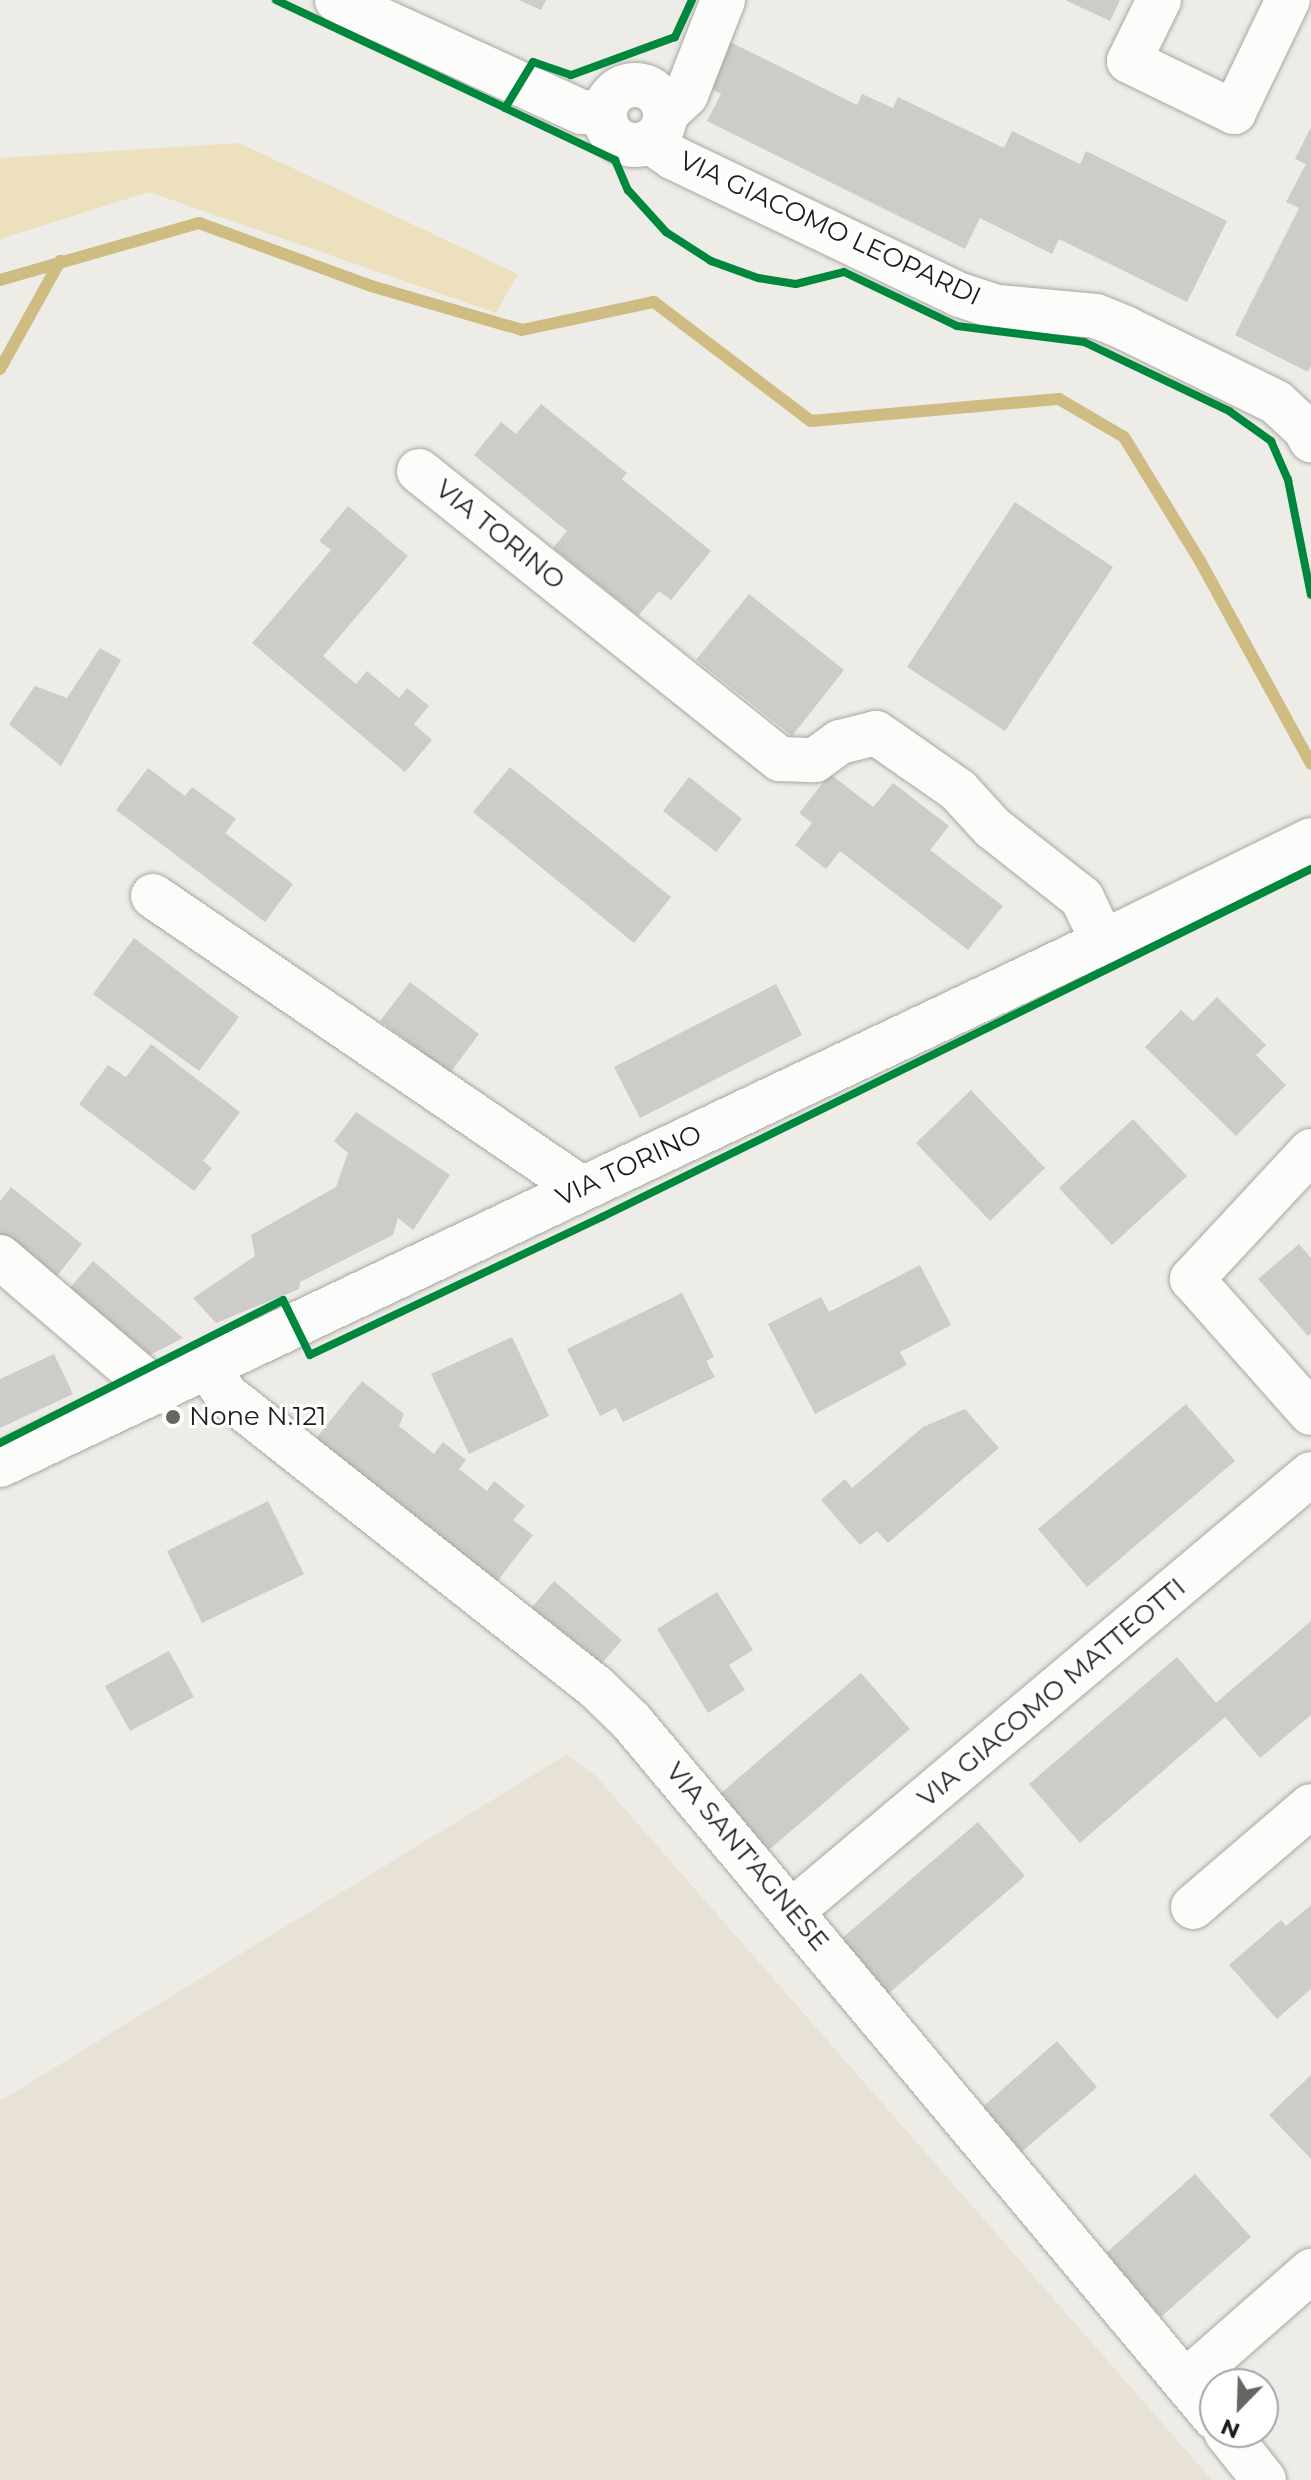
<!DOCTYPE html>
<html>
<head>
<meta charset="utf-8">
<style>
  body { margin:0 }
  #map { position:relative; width:1311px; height:2480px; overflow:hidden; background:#eeece6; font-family:Montserrat,sans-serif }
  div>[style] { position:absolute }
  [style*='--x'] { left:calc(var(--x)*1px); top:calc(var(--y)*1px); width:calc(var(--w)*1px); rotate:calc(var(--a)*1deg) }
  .built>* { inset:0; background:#e7e2d5 }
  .green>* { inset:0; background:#ece0be }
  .stream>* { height:12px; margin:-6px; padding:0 6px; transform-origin:6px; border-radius:6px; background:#cebc83 }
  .building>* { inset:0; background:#cdccc7 }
  .roads { filter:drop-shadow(0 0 2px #a9a7a2) drop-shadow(0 0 2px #a9a7a2) }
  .street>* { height:44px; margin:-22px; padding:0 22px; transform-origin:22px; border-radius:22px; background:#fcfcfb }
  .street>.ring { margin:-22px; padding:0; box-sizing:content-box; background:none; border:44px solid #fcfcfb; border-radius:50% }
  .secondary>* { height:44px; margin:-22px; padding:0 22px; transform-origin:22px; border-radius:22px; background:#fcfcfb }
  .cycleway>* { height:8px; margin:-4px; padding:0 4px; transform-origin:4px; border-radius:4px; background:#00873e }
  .dots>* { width:22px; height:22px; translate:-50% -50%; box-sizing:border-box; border:4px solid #fff; border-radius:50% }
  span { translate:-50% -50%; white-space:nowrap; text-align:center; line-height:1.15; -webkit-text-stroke:6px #fff; paint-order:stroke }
  .street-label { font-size:26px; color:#1e1d19 }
  .poi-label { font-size:26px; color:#1e1d19 }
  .left { translate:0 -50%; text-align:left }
  .north { position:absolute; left:1199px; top:2368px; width:80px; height:80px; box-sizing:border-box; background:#fff; border:2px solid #a5a5a3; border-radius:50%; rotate:203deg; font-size:22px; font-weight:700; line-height:32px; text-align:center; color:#1e1d19 }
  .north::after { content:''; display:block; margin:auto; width:28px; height:36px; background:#676561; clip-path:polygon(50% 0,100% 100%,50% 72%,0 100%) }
</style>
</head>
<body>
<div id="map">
  <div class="built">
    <i style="clip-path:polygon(566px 1755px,595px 1775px,1212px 2480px,0 2480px,0 2101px)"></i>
  </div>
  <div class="green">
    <i style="clip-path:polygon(239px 143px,518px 274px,496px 313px,149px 192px,0 239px,0 158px)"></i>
  </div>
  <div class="stream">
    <i style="--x:0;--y:280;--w:207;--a:-16"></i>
    <i style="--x:199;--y:223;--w:183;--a:20.1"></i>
    <i style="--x:371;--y:286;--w:157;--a:16.2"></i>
    <i style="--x:522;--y:330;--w:135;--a:-12"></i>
    <i style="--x:654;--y:302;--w:197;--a:37.2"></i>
    <i style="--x:811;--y:421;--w:249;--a:-5.1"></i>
    <i style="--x:1059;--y:399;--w:75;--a:30.3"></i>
    <i style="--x:1124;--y:437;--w:145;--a:58.5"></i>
    <i style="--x:1200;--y:561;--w:231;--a:61.3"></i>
    <i style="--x:0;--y:369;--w:124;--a:-60.9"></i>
  </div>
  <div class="building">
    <i style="clip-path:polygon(519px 0,546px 0,541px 10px)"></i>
    <i style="clip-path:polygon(1065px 0,1120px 0,1110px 21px)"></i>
    <i style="clip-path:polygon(728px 41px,857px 105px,862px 94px,893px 108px,898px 97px,1004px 148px,1012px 131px,1080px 164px,1086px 151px,1227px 221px,1187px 302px,1059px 239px,1052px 254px,980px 218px,965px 249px,707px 121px,721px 94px,706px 86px)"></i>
    <i style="clip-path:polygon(1311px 127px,1311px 366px,1308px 372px,1235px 335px,1299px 208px,1286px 202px,1306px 164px,1295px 159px)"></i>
    <i style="clip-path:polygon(541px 404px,627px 473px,622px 479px,711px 551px,671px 600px,659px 591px,638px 616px,553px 548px,567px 531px,474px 455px,501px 422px,516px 434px)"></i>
    <i style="clip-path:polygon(1015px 502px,1113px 567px,1005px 731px,907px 667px)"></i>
    <i style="clip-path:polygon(348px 506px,408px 556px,323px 656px,356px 684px,367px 671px,399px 698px,407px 688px,429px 706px,414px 724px,432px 740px,405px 772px,252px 643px,331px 550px,319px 541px)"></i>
    <i style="clip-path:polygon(749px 594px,844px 670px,792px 736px,696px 660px)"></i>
    <i style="clip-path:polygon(100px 648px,121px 660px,61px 766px,9px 724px,35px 686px,67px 698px)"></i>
    <i style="clip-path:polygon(510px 767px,671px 897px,634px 943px,473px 812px)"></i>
    <i style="clip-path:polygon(148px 768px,185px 796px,192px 787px,236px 819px,225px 833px,293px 884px,265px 922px,116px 810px)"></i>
    <i style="clip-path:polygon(830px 774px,873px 807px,893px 783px,949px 826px,930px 850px,1003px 906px,968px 950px,840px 851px,826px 869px,795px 845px,812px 823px,799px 813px)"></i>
    <i style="clip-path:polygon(689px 777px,742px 819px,716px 852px,663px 811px)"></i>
    <i style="clip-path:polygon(134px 938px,239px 1017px,199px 1071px,93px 994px)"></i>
    <i style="clip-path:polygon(410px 982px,479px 1034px,450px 1073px,380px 1021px)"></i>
    <i style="clip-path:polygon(776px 984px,802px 1035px,640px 1118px,614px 1067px)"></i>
    <i style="clip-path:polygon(1217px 997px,1266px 1045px,1256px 1055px,1286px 1085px,1236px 1136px,1145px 1047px,1181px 1010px,1193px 1021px)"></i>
    <i style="clip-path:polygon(151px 1044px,240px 1112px,203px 1161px,212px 1168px,194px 1191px,79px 1104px,108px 1065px,126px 1077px)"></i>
    <i style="clip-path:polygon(971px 1090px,1045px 1168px,990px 1221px,916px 1143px)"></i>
    <i style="clip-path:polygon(356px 1112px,450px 1175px,413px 1230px,398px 1218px,393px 1235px,300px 1282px,299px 1289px,216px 1323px,193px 1298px,255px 1256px,251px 1235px,336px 1187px,348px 1153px,334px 1141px)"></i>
    <i style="clip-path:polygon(1133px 1119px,1187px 1176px,1112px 1245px,1059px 1188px)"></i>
    <i style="clip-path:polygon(11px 1187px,82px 1244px,49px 1286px,0 1246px,0 1201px)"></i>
    <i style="clip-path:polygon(1299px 1244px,1311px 1258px,1311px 1333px,1308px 1336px,1258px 1279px)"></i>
    <i style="clip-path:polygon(93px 1261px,183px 1338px,136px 1362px,63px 1296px)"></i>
    <i style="clip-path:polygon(920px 1265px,951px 1325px,900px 1352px,907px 1365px,815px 1414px,768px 1324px,821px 1297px,829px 1312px)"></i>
    <i style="clip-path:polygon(682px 1293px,714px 1357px,706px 1361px,715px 1377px,623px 1422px,616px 1408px,600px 1416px,567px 1349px)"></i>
    <i style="clip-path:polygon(512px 1337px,549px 1416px,469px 1454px,431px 1374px)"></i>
    <i style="clip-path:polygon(54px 1354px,73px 1394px,0 1428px,0 1379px)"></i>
    <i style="clip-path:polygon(362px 1381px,404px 1414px,399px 1426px,434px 1454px,443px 1442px,466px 1460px,459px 1469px,487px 1491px,494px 1481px,525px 1506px,513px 1520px,533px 1535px,492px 1588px,310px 1446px)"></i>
    <i style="clip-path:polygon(1186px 1404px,1235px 1461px,1087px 1587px,1038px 1529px)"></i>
    <i style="clip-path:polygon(965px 1409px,999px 1448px,888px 1543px,877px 1531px,860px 1545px,821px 1500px,845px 1479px,852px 1488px,923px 1427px)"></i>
    <i style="clip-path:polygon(268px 1501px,304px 1574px,202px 1623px,167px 1551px)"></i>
    <i style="clip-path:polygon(554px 1581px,622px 1640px,591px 1676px,523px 1618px)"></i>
    <i style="clip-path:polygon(717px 1592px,753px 1650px,729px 1665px,745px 1690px,708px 1713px,657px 1629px)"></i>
    <i style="clip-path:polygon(1311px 1621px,1311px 1715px,1260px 1758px,1225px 1717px,1080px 1843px,1029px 1784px,1177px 1657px,1216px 1703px)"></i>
    <i style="clip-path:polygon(169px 1651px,194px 1697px,130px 1731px,105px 1686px)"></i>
    <i style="clip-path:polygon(861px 1673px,910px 1729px,763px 1855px,714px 1799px)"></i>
    <i style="clip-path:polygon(978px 1822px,1025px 1876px,880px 2001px,833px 1946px)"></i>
    <i style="clip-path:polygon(1311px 1905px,1311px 1989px,1277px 2019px,1229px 1965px,1281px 1920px,1286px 1926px)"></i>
    <i style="clip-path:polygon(1057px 2041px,1097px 2087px,1017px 2156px,977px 2112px)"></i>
    <i style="clip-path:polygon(1311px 2075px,1311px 2159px,1269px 2115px)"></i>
    <i style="clip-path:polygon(1195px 2174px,1251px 2237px,1161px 2317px,1105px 2254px)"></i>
  </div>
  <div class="roads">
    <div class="street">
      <i style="--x:337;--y:0;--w:269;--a:24.6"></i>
      <i style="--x:582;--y:112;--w:22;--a:3"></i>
      <i style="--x:1159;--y:0;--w:68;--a:116.2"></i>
      <i style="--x:1129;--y:61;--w:117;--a:25.9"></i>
      <i style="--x:1234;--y:112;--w:124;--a:-64.3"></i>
      <i class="ring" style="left:605px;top:85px;width:16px;height:16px"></i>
      <i style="--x:666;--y:114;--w:28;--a:-44"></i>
      <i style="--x:686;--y:95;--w:102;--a:-68.7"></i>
      <i style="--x:651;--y:142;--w:28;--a:35"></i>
      <i style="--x:674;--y:158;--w:317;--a:25.6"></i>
      <i style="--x:960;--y:295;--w:40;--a:18"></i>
      <i style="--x:998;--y:307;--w:98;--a:5.2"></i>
      <i style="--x:1096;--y:316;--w:31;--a:22"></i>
      <i style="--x:1125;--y:328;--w:168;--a:26.1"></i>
      <i style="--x:1276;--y:402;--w:40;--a:43"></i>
      <i style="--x:1305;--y:429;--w:13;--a:61"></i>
      <i style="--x:419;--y:471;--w:462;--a:38.6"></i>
      <i style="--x:780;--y:759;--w:35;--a:2"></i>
      <i style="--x:815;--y:760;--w:31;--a:-36"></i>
      <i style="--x:840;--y:742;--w:37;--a:-14"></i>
      <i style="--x:876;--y:733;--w:44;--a:34.8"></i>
      <i style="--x:912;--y:758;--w:56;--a:34.8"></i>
      <i style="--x:958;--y:790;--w:52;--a:47.4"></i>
      <i style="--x:993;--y:828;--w:113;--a:38.2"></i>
      <i style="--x:1082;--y:898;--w:49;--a:64.5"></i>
      <i style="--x:153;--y:896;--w:518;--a:34.3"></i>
      <i style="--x:1311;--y:1151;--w:175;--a:132.9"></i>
      <i style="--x:1192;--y:1279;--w:179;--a:48.4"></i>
      <i style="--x:0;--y:1257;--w:208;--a:40.5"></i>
      <i style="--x:209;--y:1368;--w:32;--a:58"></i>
      <i style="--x:226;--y:1395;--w:471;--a:38.3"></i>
      <i style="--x:596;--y:1687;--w:49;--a:44.2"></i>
      <i style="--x:631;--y:1721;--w:909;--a:50.04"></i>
      <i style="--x:1193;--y:1907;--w:155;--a:-40.6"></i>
      <i style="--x:792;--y:1911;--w:678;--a:-40.1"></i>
      <i style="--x:1186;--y:2381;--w:167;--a:-41.3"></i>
      <i style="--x:1226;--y:2432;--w:61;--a:51.6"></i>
    </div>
    <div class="secondary">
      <i style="--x:0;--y:1465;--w:1221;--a:-25.37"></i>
      <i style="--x:1103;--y:942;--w:232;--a:-26.1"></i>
    </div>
  </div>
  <div class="cycleway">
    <i style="--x:276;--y:0;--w:253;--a:25.2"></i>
    <i style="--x:692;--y:0;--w:41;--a:114.7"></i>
    <i style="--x:675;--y:37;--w:111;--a:159.9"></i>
    <i style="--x:571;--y:75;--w:40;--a:-161.1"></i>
    <i style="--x:533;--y:62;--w:54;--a:121.3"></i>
    <i style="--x:505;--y:108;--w:122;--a:25.3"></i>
    <i style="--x:615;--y:160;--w:33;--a:67"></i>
    <i style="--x:628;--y:190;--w:57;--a:47.9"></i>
    <i style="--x:666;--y:232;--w:54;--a:32.8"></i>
    <i style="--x:711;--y:261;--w:50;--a:19.9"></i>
    <i style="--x:758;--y:278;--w:38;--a:9"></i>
    <i style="--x:796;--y:284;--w:49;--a:-14"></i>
    <i style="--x:844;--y:272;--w:125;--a:25.5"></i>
    <i style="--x:957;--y:326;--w:128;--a:7.2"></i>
    <i style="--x:1084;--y:342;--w:161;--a:25.4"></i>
    <i style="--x:1229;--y:411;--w:52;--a:35.5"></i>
    <i style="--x:1271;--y:441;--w:43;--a:66.4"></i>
    <i style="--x:1288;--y:480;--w:117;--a:78.7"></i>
    <i style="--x:0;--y:1443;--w:317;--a:-26.8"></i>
    <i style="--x:283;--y:1300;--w:61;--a:63.9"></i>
    <i style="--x:310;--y:1355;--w:323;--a:-25.3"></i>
    <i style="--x:602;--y:1217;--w:790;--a:-26.14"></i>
  </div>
  <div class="dots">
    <i style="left:173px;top:1417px;background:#676561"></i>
  </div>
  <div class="street-label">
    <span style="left:830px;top:229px;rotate:25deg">VIA GIACOMO LEOPARDI</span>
    <span style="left:500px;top:535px;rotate:39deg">VIA TORINO</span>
    <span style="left:629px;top:1166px;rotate:-25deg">VIA TORINO</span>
    <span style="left:1052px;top:1693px;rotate:-40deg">VIA GIACOMO MATTEOTTI</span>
    <span style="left:747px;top:1857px;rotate:50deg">VIA SANT'AGNESE</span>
  </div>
  <div class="poi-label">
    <span class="left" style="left:189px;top:1417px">None N.121</span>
  </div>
  <div class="north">N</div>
</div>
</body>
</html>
